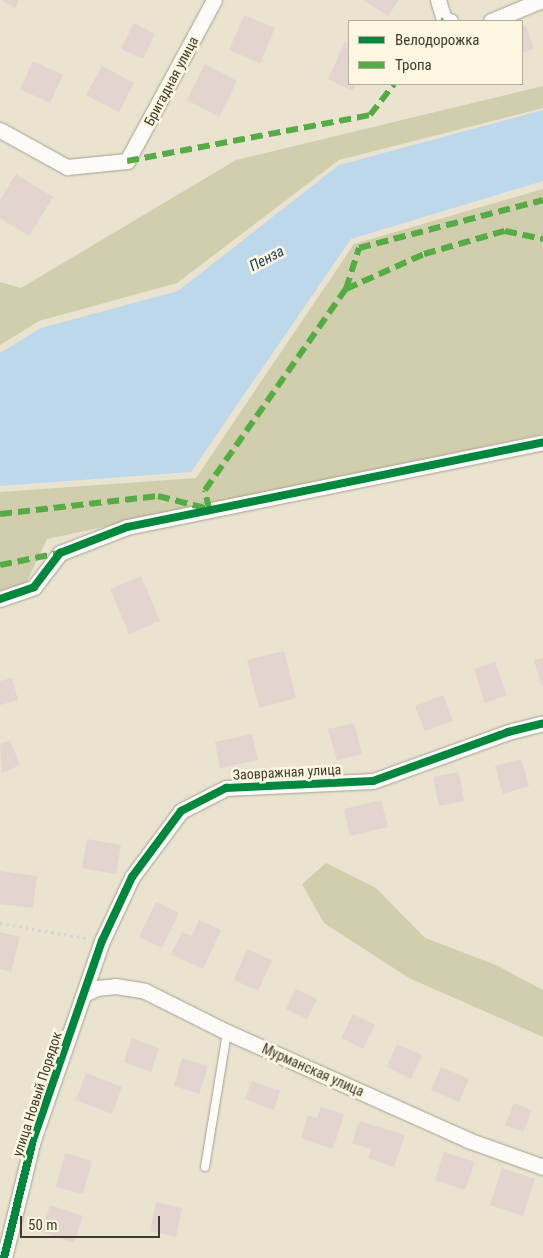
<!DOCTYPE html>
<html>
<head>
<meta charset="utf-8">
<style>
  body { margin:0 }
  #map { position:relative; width:543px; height:1258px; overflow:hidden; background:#e9e3cf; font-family:"Roboto Condensed",sans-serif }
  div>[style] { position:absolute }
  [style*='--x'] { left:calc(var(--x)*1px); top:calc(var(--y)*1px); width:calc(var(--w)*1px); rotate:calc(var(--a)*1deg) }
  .green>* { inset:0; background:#d0ceac }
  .water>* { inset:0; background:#bed8eb }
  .building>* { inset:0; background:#e4d4cf }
  .path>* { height:3px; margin-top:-1.5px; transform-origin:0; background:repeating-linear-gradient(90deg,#d6d5ce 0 2.5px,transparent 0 6.5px) }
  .roads { filter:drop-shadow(0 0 1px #a4a090) drop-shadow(0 0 1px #a4a090) }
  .service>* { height:8px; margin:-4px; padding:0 4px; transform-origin:4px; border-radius:4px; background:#fcfbf8 }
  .minor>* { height:15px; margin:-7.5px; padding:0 7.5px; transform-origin:7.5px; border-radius:7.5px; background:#fcfbf8 }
  .quiet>* { height:6px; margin-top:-3px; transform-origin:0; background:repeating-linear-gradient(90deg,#56ac44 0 12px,transparent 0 18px) }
  .cycleway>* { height:8px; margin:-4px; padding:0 4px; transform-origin:4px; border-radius:4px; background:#00873e }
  span { translate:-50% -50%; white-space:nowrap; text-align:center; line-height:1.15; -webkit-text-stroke:5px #fdf6e0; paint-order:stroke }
  .street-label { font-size:14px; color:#403c2d }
  .water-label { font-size:15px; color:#163d5a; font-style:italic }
  .legend { position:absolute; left:348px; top:20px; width:175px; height:65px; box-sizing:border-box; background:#fdf6e0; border:1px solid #b1ac98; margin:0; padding:6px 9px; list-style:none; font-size:15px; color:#403c2d }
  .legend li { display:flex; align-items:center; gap:10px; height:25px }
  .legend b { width:25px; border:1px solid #b1ac98 }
  .scale { position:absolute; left:20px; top:1216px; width:140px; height:22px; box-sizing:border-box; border:2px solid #403c2d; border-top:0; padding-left:6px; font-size:15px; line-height:18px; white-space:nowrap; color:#403c2d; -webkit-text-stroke:4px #fdf6e0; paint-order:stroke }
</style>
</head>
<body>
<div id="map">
  <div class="green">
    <i style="clip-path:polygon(543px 86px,543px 108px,339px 160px,177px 283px,39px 321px,0 345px,0 282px,21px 288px,236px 160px)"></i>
    <i style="clip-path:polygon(543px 189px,543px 434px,47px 539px,25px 585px,0 591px,0 492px,196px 478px,354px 244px)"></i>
    <i style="clip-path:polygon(326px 863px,376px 888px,425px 938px,496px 965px,543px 990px,543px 1037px,409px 978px,324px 923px,302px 884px)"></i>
  </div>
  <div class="water">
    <i style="clip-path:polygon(543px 110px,543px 181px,351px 239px,191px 472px,0 486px,0 353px,41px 328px,178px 291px,339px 165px)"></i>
  </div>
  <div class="building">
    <i style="clip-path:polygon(1px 0,19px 0,15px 8px)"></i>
    <i style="clip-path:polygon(363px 0,399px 0,388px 16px)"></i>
    <i style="clip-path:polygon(244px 15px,275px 28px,260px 63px,229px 50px)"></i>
    <i style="clip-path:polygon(134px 23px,155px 34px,143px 59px,121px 49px)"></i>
    <i style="clip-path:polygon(526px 26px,534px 49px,522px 53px,522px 28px)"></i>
    <i style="clip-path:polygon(345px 42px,349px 44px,349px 84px,356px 84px,353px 91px,328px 79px)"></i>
    <i style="clip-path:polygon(33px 61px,63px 75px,50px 103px,20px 89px)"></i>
    <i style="clip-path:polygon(205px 64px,237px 81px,219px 117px,187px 100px)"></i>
    <i style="clip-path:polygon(102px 66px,134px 83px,119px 112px,86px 95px)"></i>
    <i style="clip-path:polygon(16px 174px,53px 197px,29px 236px,0 218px,0 200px)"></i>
    <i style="clip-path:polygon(141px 576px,160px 621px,129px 634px,110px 589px)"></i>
    <i style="clip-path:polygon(284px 651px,296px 698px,259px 708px,247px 660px)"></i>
    <i style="clip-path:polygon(543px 658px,543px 685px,541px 685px,534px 660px)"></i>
    <i style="clip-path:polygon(495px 662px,507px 695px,485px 703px,474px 669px)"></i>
    <i style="clip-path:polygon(12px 678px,18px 700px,0 705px,0 681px)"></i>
    <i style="clip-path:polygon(443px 695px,453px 721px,425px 731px,415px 706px)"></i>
    <i style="clip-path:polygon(354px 723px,362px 754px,337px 760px,328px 729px)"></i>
    <i style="clip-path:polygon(252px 734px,258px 760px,220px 768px,215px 742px)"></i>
    <i style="clip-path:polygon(10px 740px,20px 765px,2px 773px,0 744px)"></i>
    <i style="clip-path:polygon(521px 759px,529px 786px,503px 794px,495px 766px)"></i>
    <i style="clip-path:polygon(459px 772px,464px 801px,439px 806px,433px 777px)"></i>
    <i style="clip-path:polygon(381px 800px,388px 827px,350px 836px,344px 809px)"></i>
    <i style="clip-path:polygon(87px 839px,121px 845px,116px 874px,82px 868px)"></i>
    <i style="clip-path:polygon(0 871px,37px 876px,33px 908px,0 904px)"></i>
    <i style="clip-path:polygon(156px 902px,179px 913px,162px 948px,139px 937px)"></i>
    <i style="clip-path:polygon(199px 920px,221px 930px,203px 969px,171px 954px,182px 932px,192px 936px)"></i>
    <i style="clip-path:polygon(0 932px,20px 937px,11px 972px,0 969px)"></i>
    <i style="clip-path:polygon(247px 949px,272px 960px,258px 991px,234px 980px)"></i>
    <i style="clip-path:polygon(296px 989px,317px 999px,307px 1019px,286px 1009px)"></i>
    <i style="clip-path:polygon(353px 1014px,375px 1025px,363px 1049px,341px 1038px)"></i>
    <i style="clip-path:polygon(132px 1038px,159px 1048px,151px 1072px,124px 1062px)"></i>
    <i style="clip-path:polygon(397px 1044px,422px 1055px,411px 1079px,387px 1067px)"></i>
    <i style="clip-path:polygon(182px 1058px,208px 1066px,199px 1094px,174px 1086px)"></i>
    <i style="clip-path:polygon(441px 1067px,469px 1079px,459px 1102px,431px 1090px)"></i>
    <i style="clip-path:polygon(86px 1073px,122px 1087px,112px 1114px,76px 1100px)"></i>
    <i style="clip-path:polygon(252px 1081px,280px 1091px,274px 1110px,245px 1099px)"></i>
    <i style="clip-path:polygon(514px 1103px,532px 1110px,523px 1132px,505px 1125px)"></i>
    <i style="clip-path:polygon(321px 1107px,344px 1114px,333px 1149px,301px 1138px,308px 1115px,317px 1118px)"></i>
    <i style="clip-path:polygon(359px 1121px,405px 1135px,394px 1167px,368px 1158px,371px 1149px,352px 1143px)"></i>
    <i style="clip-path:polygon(444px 1152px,475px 1162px,465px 1190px,435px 1180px)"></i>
    <i style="clip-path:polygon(65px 1153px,92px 1161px,83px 1194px,56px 1187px)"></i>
    <i style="clip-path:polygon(502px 1168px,535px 1179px,523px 1216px,490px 1205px)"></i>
    <i style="clip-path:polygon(156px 1202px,182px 1208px,176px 1237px,150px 1231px)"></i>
    <i style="clip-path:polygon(50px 1205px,83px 1216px,74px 1243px,42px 1232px)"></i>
  </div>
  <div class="path">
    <i style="--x:0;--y:923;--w:87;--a:9.9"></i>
  </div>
  <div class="roads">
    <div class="service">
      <i style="--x:205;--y:1167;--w:137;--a:-80.7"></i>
    </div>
    <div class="minor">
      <i style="--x:438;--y:0;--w:21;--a:73"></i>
      <i style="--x:444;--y:20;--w:6;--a:9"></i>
      <i style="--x:491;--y:21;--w:55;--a:-22.4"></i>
      <i style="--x:0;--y:130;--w:77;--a:28.9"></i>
      <i style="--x:67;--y:167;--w:60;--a:-5.7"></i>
      <i style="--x:127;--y:161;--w:183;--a:-61.6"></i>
      <i style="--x:0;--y:599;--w:36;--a:-19"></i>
      <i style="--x:34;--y:587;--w:43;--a:-52.6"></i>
      <i style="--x:60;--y:553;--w:72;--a:-21.2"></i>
      <i style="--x:127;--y:527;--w:425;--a:-11.5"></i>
      <i style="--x:84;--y:994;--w:14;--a:-25"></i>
      <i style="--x:97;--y:988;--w:18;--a:-6"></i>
      <i style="--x:115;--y:986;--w:30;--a:9"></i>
      <i style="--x:145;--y:991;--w:92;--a:26.6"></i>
      <i style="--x:227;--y:1032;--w:264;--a:24.1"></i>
      <i style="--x:468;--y:1140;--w:80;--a:19.8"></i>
      <i style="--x:4;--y:1258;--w:122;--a:-76.2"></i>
      <i style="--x:33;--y:1140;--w:211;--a:-70.9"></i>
      <i style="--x:102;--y:941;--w:71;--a:-64.9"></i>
      <i style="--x:132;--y:877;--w:82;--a:-53.4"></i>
      <i style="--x:181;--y:811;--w:51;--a:-27.1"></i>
      <i style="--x:226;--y:788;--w:147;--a:-2.7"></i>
      <i style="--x:373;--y:781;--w:144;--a:-19.9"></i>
      <i style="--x:508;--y:732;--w:36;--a:-14"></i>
    </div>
  </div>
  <div class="quiet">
    <i style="--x:442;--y:21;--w:2;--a:-27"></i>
    <i style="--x:127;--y:161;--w:247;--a:-10.7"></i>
    <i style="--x:370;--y:115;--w:39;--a:-52"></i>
    <i style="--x:346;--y:289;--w:43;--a:-72.4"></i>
    <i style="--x:359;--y:248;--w:190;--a:-14.6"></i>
    <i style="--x:0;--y:514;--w:159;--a:-6.5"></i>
    <i style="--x:158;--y:496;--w:53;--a:14.3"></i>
    <i style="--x:209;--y:509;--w:19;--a:-102"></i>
    <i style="--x:205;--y:490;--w:246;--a:-55"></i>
    <i style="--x:346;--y:289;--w:85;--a:-24.2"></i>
    <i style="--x:424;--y:254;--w:84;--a:-15.9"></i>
    <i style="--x:505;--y:231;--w:39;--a:12"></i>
    <i style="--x:0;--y:565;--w:60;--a:-11.5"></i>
  </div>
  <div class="cycleway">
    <i style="--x:0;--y:599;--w:36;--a:-19"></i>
    <i style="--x:34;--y:587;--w:43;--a:-52.6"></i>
    <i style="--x:60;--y:553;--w:72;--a:-21.2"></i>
    <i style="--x:127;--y:527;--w:425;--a:-11.5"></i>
    <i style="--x:4;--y:1258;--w:122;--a:-76.2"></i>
    <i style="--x:33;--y:1140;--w:211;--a:-70.9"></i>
    <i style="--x:102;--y:941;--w:71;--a:-64.9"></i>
    <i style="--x:132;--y:877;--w:82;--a:-53.4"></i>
    <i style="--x:181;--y:811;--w:51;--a:-27.1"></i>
    <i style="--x:226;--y:788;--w:147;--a:-2.7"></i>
    <i style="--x:373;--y:781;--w:144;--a:-19.9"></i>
    <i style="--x:508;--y:732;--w:36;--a:-14"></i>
  </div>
  <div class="street-label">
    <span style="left:171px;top:81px;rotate:-62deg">Бригадная улица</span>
    <span style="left:287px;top:772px;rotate:-3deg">Заовражная улица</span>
    <span style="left:313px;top:1070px;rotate:24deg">Мурманская улица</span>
    <span style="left:37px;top:1094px;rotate:-72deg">улица Новый Порядок</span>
  </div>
  <div class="water-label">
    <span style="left:267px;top:259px;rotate:-28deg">Пенза</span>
  </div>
  <ul class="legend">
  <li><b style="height:6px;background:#00873e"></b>Велодорожка</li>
  <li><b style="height:6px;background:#56ac44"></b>Тропа</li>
  </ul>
  <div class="scale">50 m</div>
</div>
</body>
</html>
